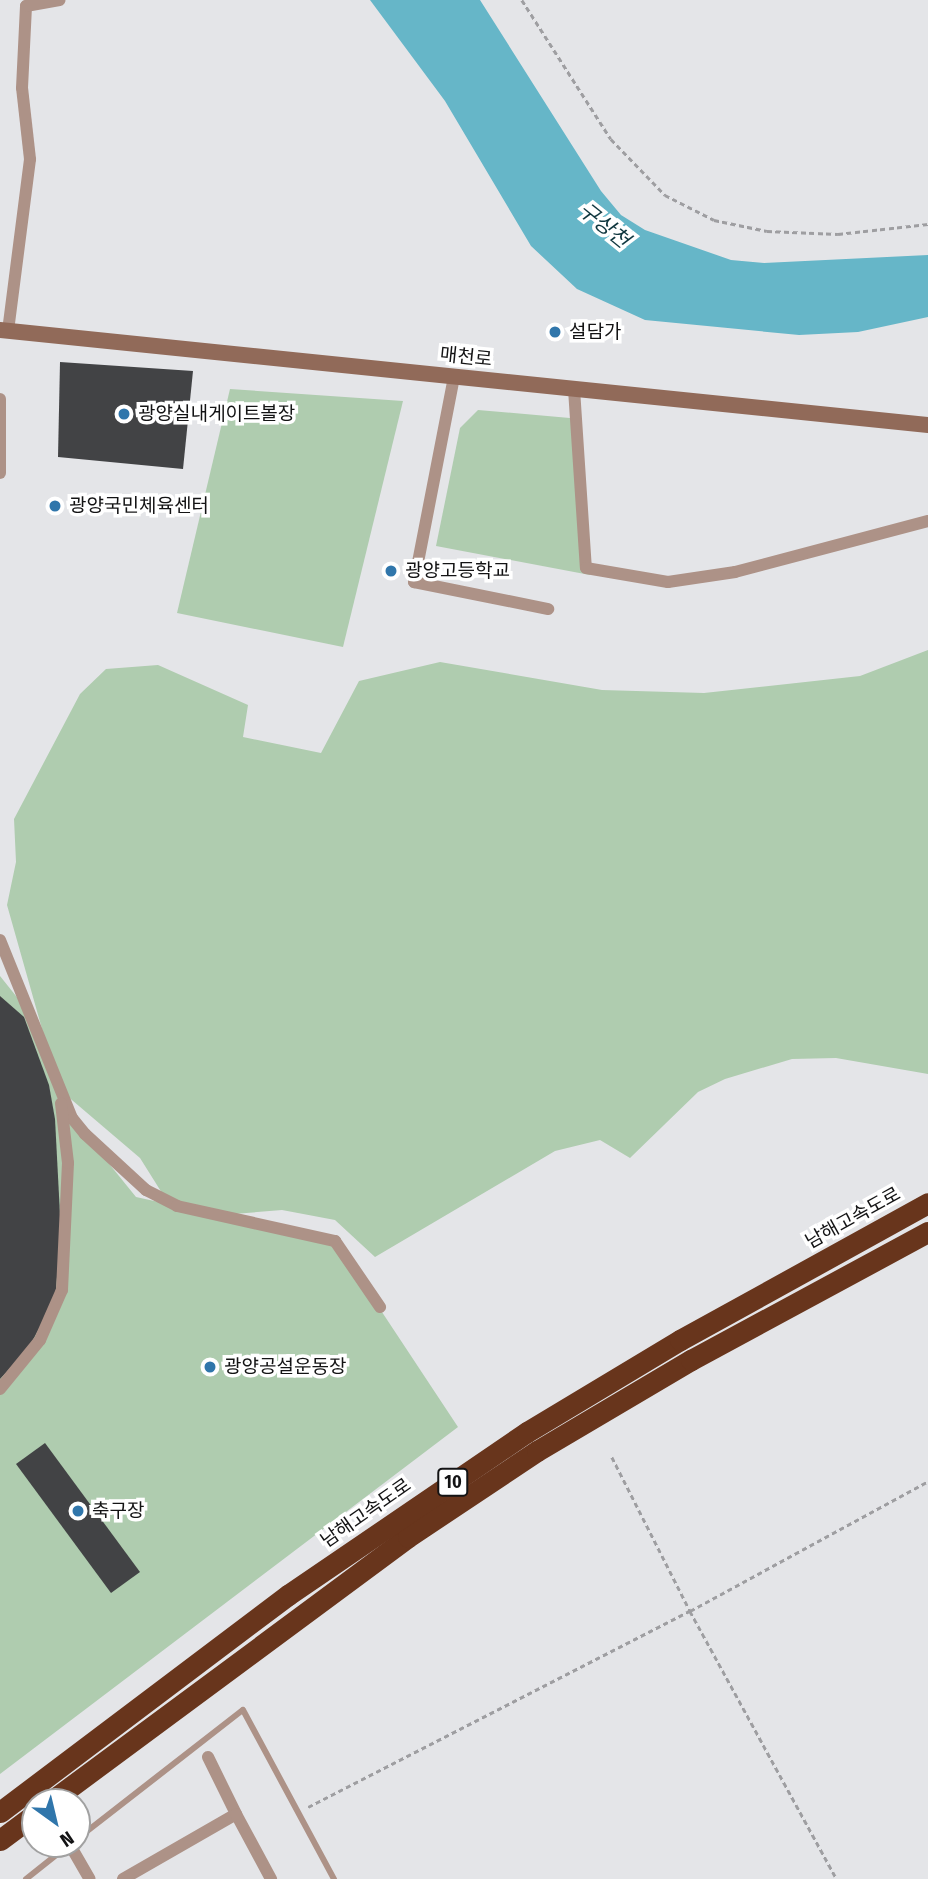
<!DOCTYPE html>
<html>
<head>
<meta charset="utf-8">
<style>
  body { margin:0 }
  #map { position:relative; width:928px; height:1879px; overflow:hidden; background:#e4e5e8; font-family:"Fira Sans Condensed","Noto Sans KR",sans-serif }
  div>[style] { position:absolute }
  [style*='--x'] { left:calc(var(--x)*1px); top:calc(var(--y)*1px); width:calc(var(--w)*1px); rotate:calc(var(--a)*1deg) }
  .green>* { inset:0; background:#afccaf }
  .water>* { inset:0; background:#66b6c8 }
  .building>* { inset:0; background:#424345 }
  .path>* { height:2.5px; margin-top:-1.25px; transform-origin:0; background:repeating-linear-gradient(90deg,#9e9ea1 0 5px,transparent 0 8.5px) }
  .service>* { height:6px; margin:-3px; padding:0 3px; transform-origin:3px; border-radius:3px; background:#ad9287 }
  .minor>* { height:12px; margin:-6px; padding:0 6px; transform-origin:6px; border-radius:6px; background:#ad9287 }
  .secondary>* { height:16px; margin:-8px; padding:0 8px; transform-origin:8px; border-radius:8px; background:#916a59 }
  .motorway>* { height:21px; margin:-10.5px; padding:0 10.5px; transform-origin:10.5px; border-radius:10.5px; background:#68351c }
  .dots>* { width:19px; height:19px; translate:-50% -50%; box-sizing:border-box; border:4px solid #fff; border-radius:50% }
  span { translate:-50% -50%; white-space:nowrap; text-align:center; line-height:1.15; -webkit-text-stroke:7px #fff; paint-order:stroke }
  .shield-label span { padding:2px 5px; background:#fff; border:2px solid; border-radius:5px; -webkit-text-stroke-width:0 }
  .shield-label { font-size:18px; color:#131314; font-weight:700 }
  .poi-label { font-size:19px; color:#131314 }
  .left { translate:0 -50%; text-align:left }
  .street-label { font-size:19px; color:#131314 }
  .water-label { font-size:21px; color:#0f363e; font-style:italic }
  .north { position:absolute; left:21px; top:1788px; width:70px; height:70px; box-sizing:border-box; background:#fff; border:2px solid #a1a1a1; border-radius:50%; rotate:146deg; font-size:19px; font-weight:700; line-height:28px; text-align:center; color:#131314 }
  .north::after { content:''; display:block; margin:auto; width:24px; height:32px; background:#3076ab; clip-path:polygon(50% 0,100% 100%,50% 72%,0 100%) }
</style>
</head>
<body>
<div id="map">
  <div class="green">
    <i style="clip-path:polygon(230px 389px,403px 401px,343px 647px,177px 613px)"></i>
    <i style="clip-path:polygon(478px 410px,581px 419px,590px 575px,436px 546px,460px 428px)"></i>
    <i style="clip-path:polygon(928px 650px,928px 1074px,836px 1058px,792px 1059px,725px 1079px,698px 1092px,630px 1158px,600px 1140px,555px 1151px,375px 1257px,335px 1220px,282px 1210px,221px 1215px,335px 1241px,458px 1427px,0 1774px,0 976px,32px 1016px,59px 1102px,136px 1197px,200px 1211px,167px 1201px,140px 1158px,59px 1089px,7px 905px,16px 862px,14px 819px,80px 694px,106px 669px,158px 665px,248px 705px,243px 737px,321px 753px,359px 681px,440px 662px,602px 690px,704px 693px,860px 676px)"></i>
  </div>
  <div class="water">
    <i style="clip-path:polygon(370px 0,480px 0,601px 191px,621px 215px,645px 230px,731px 260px,764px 263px,928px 255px,928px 317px,858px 332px,799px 335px,645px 320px,577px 289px,531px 246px,445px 101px)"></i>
  </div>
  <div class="building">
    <i style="clip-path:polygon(60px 362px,193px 371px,183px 469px,58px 457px)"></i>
    <i style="clip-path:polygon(0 996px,24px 1017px,49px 1085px,55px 1119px,61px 1234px,55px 1299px,28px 1349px,0 1379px)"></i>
    <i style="clip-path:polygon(45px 1443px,140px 1572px,111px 1593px,16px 1464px)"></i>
  </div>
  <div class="path">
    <i style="--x:522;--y:0;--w:165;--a:57.4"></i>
    <i style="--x:611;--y:139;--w:78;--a:46"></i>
    <i style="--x:665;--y:195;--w:55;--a:27"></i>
    <i style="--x:714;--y:220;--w:54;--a:11.7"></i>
    <i style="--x:767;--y:231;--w:71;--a:2.4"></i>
    <i style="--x:838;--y:234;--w:91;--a:-6.3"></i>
    <i style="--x:612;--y:1457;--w:173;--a:63.1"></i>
    <i style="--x:690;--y:1611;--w:306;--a:61.3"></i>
    <i style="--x:308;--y:1807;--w:429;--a:-27.2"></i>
    <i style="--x:690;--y:1611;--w:271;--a:-28.6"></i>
  </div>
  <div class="service">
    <i style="--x:77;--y:1839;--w:210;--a:-37.9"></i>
    <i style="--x:243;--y:1710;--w:192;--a:61.7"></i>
    <i style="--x:26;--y:1879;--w:56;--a:-38.5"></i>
  </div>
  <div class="minor">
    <i style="--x:8;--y:331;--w:173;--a:-82.7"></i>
    <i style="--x:30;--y:159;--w:71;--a:-96.4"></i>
    <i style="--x:22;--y:88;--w:82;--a:-87.2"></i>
    <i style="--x:26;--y:6;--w:34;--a:-10"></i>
    <i style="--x:454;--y:377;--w:209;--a:101"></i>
    <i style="--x:414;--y:582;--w:137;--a:11.4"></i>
    <i style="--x:574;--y:389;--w:179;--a:86.2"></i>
    <i style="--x:586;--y:568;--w:83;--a:9.7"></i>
    <i style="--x:668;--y:582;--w:68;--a:-8.5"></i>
    <i style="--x:735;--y:572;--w:200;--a:-14.8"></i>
    <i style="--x:0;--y:399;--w:74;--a:90"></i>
    <i style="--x:0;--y:940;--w:192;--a:68"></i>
    <i style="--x:72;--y:1118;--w:21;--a:51"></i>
    <i style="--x:85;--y:1134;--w:83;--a:42.6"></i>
    <i style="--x:146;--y:1190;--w:35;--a:27"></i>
    <i style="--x:177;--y:1206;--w:162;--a:12.5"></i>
    <i style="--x:335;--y:1241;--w:80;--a:55.7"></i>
    <i style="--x:0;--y:1389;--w:63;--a:-50.8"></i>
    <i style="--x:40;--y:1340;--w:55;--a:-66.3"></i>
    <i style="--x:62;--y:1290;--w:127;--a:-87.3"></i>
    <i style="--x:68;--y:1163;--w:60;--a:-96.7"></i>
    <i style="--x:208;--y:1757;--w:64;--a:63.8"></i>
    <i style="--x:70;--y:1845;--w:39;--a:60"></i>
    <i style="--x:123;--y:1879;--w:130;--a:-29.9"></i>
    <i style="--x:236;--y:1814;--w:74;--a:61.7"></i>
  </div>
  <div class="secondary">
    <i style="--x:0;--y:330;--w:933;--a:5.85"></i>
  </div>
  <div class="motorway">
    <i style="--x:50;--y:1802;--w:445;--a:-36.5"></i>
    <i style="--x:408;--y:1537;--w:155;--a:-33.7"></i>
    <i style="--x:537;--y:1451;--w:179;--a:-30.6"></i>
    <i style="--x:691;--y:1360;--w:269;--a:-28.4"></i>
    <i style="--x:0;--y:1812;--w:361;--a:-37"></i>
    <i style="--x:288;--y:1595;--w:289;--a:-34.3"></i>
    <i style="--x:527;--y:1432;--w:179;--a:-31"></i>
    <i style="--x:680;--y:1340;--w:283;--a:-28.9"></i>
    <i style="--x:0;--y:1840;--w:44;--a:-36.6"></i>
  </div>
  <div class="dots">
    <i style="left:555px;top:332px;background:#3076ab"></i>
    <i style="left:124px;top:414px;background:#3076ab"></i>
    <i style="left:55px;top:506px;background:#3076ab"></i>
    <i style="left:391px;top:571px;background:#3076ab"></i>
    <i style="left:210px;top:1367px;background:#3076ab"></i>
    <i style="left:78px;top:1511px;background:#3076ab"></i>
  </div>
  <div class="shield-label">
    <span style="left:453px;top:1482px">10</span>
  </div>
  <div class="poi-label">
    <span class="left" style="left:569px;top:332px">설담가</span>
    <span class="left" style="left:138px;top:414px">광양실내게이트볼장</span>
    <span class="left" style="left:69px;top:506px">광양국민체육센터</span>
    <span class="left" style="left:405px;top:571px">광양고등학교</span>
    <span class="left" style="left:224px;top:1367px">광양공설운동장</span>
    <span class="left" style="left:92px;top:1511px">축구장</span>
  </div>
  <div class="street-label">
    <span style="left:466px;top:357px;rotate:6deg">매천로</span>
    <span style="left:853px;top:1218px;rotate:-29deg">남해고속도로</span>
    <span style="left:366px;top:1513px;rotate:-35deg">남해고속도로</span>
  </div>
  <div class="water-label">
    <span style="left:604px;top:225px;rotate:39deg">구상천</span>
  </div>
  <div class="north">N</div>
</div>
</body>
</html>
